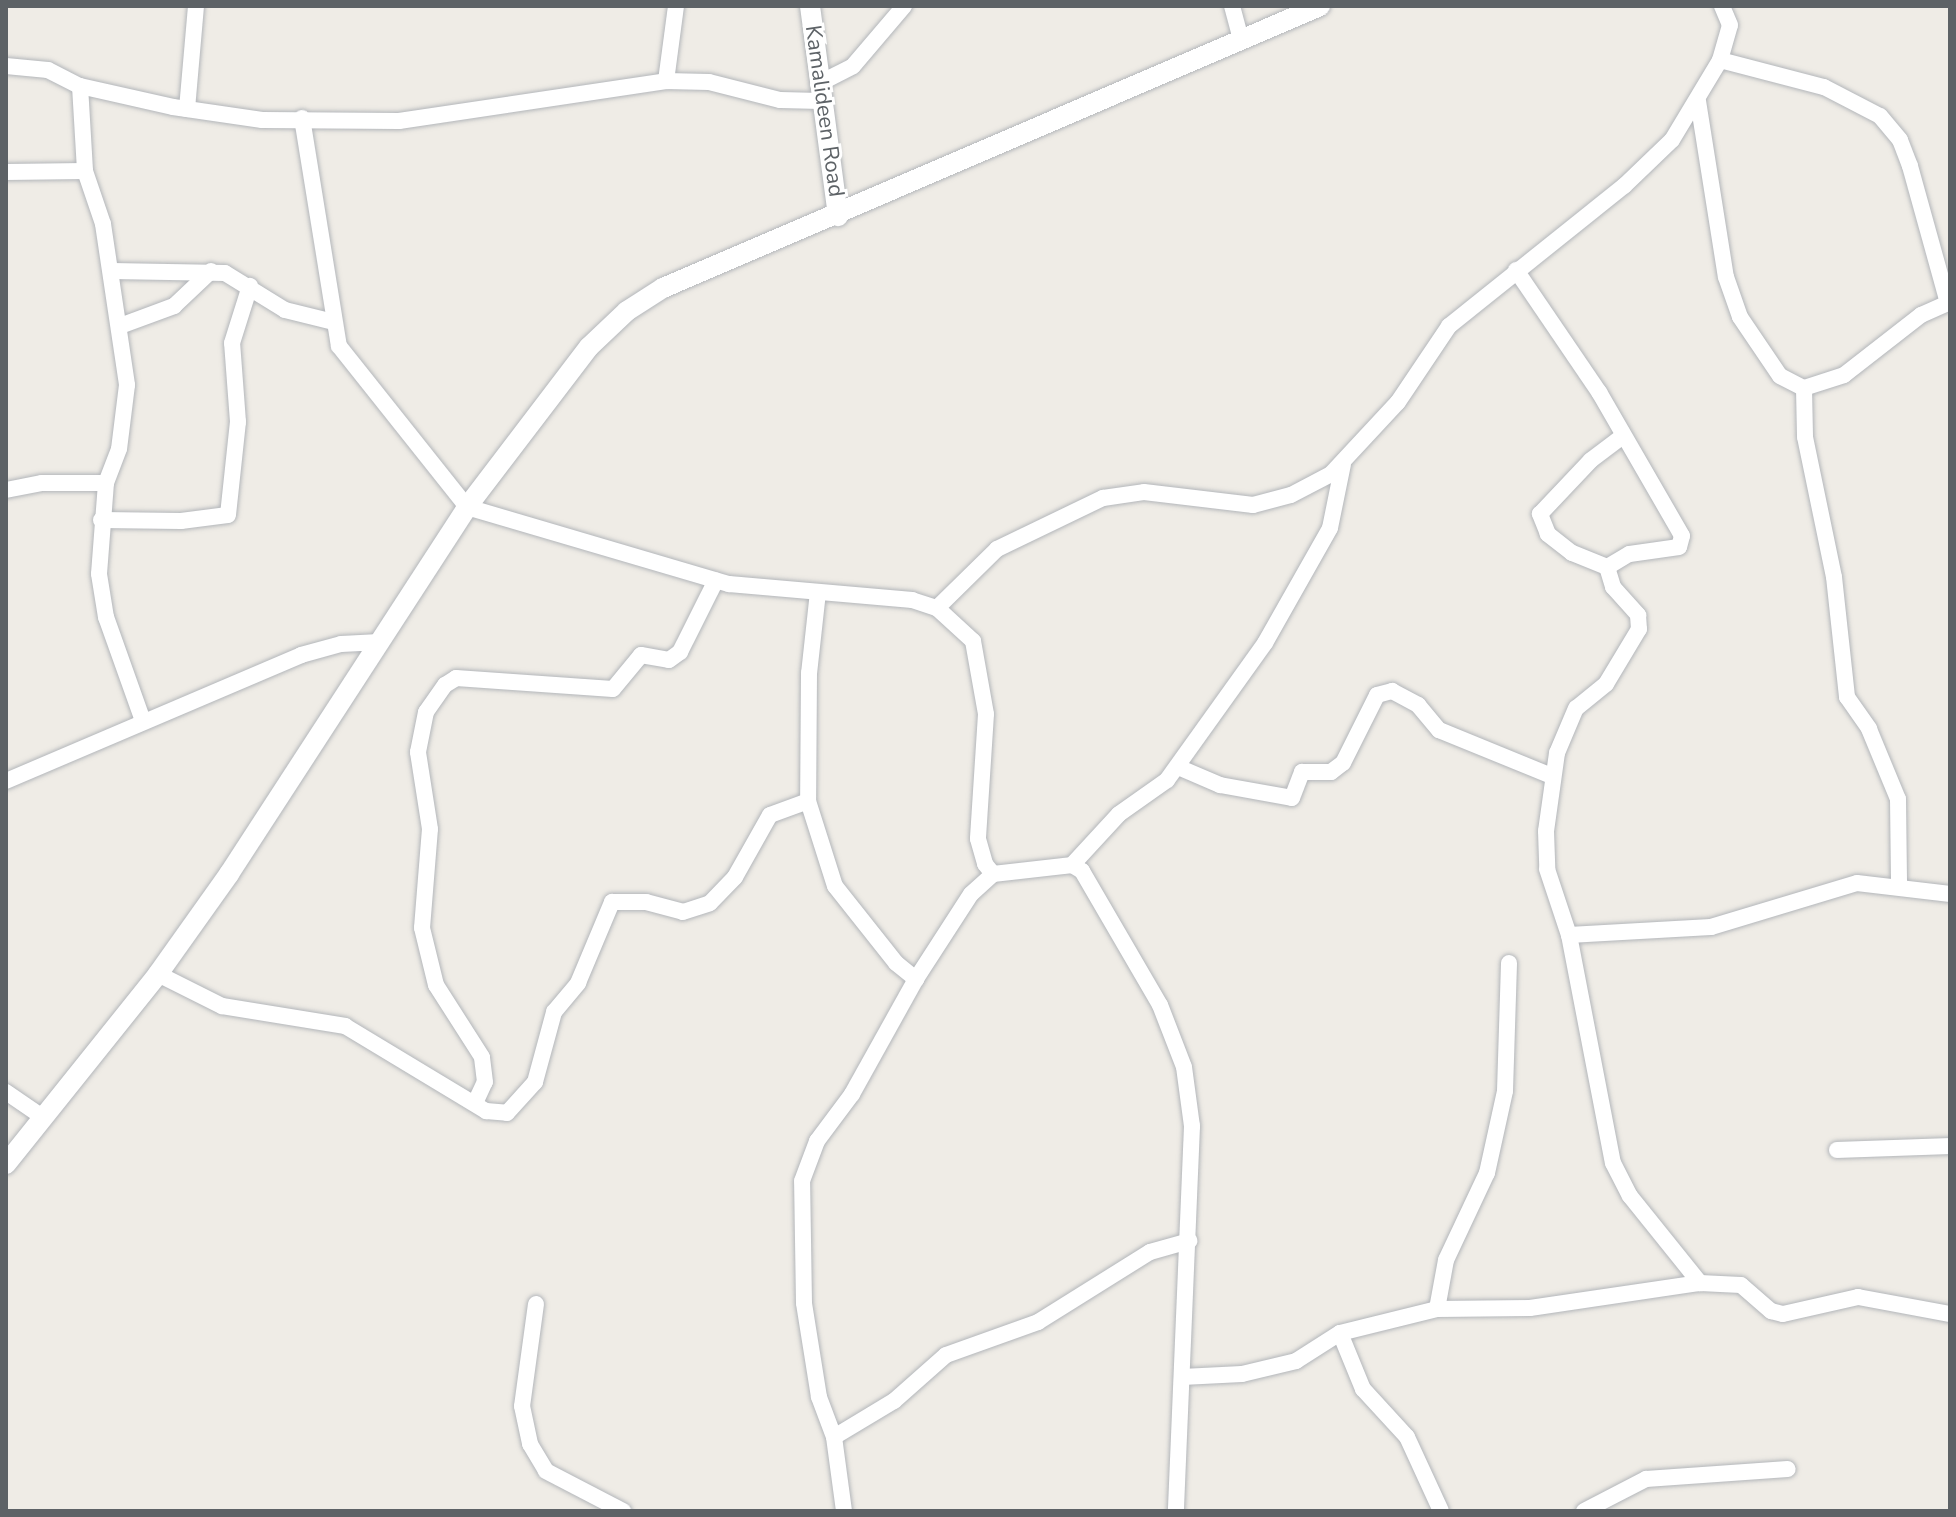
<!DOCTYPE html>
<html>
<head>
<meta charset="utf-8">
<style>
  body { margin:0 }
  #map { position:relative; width:1956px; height:1517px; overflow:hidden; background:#efece6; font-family:"Nunito Sans",sans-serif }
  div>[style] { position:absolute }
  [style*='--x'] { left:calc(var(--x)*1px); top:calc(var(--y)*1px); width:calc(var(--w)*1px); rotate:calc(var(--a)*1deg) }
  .roads { filter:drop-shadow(0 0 2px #b3b6ba) drop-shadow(0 0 2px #b3b6ba) }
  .minor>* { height:16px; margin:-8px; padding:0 8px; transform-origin:8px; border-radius:8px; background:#fff }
  .tertiary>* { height:20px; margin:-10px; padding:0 10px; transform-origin:10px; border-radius:10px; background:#fff }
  span { translate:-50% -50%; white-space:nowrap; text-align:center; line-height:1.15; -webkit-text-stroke:6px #fff; paint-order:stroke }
  .street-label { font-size:22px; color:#5d6266 }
  .frame { position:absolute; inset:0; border:8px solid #5d6266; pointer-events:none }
</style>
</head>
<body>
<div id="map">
  <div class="roads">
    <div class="minor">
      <i style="--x:1232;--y:6;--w:35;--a:75"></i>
      <i style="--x:1720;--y:60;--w:107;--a:14.6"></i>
      <i style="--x:1824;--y:87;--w:63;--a:27.4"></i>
      <i style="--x:1880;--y:116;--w:31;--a:50"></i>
      <i style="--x:1900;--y:140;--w:28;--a:69"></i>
      <i style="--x:1910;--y:166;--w:142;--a:74.5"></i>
      <i style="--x:6;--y:66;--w:42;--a:5.4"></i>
      <i style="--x:48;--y:70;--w:36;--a:27"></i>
      <i style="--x:80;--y:86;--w:95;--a:12.7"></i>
      <i style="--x:173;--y:107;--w:90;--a:8.3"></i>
      <i style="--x:262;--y:120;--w:137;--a:0.4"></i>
      <i style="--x:399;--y:121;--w:270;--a:-8.5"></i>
      <i style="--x:666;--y:81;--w:43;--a:1.3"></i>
      <i style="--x:709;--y:82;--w:73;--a:14.2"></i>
      <i style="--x:780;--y:100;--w:41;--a:1.4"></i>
      <i style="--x:666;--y:81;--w:76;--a:-82.4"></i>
      <i style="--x:818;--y:84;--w:39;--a:-27"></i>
      <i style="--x:853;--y:66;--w:79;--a:-49.6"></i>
      <i style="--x:80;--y:86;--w:85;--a:86.6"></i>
      <i style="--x:1698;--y:101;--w:178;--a:81"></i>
      <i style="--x:1726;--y:277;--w:42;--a:70.7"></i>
      <i style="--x:1740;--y:317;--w:71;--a:55.9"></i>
      <i style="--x:1780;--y:376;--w:27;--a:27"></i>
      <i style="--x:1804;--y:388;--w:42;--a:-18"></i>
      <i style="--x:1844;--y:375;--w:98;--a:-37.9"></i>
      <i style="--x:1921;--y:315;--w:32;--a:-24"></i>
      <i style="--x:187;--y:109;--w:103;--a:-85"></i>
      <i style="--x:302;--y:118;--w:231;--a:80.8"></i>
      <i style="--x:339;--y:346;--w:206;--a:51.5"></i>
      <i style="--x:467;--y:507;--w:273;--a:16.4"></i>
      <i style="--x:729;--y:584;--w:184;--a:5"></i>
      <i style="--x:912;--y:600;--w:26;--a:18"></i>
      <i style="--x:937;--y:608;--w:49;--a:42.5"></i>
      <i style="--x:973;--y:641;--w:74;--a:79.9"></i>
      <i style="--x:986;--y:714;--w:125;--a:93.7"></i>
      <i style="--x:978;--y:839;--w:26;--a:74"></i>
      <i style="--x:985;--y:864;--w:13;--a:51"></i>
      <i style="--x:993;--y:874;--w:80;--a:-6.5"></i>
      <i style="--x:1072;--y:865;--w:12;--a:31"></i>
      <i style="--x:1082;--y:871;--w:155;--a:59.8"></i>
      <i style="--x:1160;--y:1005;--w:66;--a:68.8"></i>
      <i style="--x:1184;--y:1067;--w:60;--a:82.3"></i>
      <i style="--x:1192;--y:1126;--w:385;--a:92.4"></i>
      <i style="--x:6;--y:172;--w:79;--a:-0.7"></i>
      <i style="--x:85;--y:171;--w:56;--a:71.2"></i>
      <i style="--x:103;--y:224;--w:163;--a:81.5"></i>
      <i style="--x:127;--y:385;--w:64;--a:97.1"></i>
      <i style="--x:119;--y:449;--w:36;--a:111"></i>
      <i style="--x:106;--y:483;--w:91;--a:94.4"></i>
      <i style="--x:99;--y:574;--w:44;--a:80.8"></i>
      <i style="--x:106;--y:617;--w:110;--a:70.4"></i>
      <i style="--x:1516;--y:270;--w:148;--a:55.8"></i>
      <i style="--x:1599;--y:392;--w:166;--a:60"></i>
      <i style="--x:1682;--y:536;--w:11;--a:105"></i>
      <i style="--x:1679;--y:547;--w:50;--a:172"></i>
      <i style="--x:1629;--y:554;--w:26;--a:149"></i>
      <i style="--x:112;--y:271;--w:113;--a:1"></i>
      <i style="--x:225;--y:273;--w:70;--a:31.7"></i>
      <i style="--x:285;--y:310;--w:50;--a:13.8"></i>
      <i style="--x:120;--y:326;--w:58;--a:-20.3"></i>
      <i style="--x:174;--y:306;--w:51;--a:-43.4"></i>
      <i style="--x:1804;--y:388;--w:49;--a:88.8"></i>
      <i style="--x:1805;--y:437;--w:143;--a:78.3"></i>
      <i style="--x:1834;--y:577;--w:121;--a:83.8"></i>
      <i style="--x:1847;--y:697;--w:39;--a:55"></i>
      <i style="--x:1869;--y:729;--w:76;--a:67.5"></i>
      <i style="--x:1898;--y:799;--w:88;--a:89.3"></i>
      <i style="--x:6;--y:490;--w:37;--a:-11"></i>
      <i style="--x:42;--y:483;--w:64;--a:0"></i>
      <i style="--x:101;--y:520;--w:80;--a:0.7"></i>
      <i style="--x:181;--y:521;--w:47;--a:-7.3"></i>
      <i style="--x:228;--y:515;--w:94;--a:-83.9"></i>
      <i style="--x:238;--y:422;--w:79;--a:-94.3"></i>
      <i style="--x:232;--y:343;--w:60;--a:-72.5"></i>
      <i style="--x:1607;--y:567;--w:21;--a:73"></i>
      <i style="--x:1613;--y:587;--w:38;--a:48"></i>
      <i style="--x:1638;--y:615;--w:14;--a:86"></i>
      <i style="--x:1639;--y:629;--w:64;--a:121"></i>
      <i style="--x:1606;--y:684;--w:38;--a:141"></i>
      <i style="--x:1576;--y:708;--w:49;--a:112.9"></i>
      <i style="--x:1557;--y:753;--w:79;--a:98"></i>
      <i style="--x:1546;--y:831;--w:38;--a:88"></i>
      <i style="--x:1547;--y:869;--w:70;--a:71.6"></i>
      <i style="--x:1569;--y:935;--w:232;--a:79.1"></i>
      <i style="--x:1613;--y:1163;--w:37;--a:63"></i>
      <i style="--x:1630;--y:1196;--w:112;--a:51.2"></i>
      <i style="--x:1607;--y:567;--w:38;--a:-158"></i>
      <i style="--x:1572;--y:553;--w:31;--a:-142"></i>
      <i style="--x:1548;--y:534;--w:22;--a:-112"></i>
      <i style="--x:1540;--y:514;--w:74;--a:-46.6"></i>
      <i style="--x:1591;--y:460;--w:40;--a:-37"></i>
      <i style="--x:818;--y:592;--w:81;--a:96.3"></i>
      <i style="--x:809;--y:673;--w:128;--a:90.4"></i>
      <i style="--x:808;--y:801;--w:89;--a:72.4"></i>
      <i style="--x:835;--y:886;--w:98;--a:51.6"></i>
      <i style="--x:896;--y:963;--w:26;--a:39"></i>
      <i style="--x:937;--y:608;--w:84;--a:-44.5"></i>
      <i style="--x:997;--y:549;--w:118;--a:-25.7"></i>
      <i style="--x:1103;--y:498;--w:41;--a:-8.3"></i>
      <i style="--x:1144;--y:492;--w:110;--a:6.8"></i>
      <i style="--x:1253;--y:505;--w:39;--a:-15"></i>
      <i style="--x:1291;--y:495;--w:45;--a:-27.7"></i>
      <i style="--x:1331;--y:474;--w:98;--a:-47.1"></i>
      <i style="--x:1398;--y:402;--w:92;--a:-56.1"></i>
      <i style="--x:1449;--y:326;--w:224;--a:-38.7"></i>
      <i style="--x:1624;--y:186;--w:66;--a:-43.8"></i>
      <i style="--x:1672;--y:140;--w:93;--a:-59"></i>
      <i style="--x:1720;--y:60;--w:36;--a:-74"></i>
      <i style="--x:1730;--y:25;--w:21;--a:-113"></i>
      <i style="--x:1178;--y:767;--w:46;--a:23.2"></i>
      <i style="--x:1220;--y:785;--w:73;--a:10.2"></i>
      <i style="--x:1292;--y:798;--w:28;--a:-69"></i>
      <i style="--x:1302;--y:772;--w:29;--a:0"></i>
      <i style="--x:1331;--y:772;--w:15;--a:-37"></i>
      <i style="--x:1343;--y:763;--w:76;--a:-63.4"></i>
      <i style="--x:1377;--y:695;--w:16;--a:-15"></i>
      <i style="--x:1392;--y:691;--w:30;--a:28"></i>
      <i style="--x:1418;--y:705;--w:33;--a:50"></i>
      <i style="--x:1439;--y:730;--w:122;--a:22.2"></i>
      <i style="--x:6;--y:781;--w:321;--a:-23.1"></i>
      <i style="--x:301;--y:655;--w:41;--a:-15.4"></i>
      <i style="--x:341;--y:644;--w:34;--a:-3"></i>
      <i style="--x:1072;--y:865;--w:69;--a:-47.3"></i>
      <i style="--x:1119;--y:814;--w:59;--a:-35.3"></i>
      <i style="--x:1167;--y:780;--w:168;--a:-54.4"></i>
      <i style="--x:1265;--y:643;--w:132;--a:-60.5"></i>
      <i style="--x:1330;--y:528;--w:65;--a:-78.5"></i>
      <i style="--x:1569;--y:935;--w:142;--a:-3.2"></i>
      <i style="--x:1711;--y:927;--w:152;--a:-16.8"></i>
      <i style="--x:1857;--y:883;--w:94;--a:6.7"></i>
      <i style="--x:158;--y:974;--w:72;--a:26.6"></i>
      <i style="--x:222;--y:1006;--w:125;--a:9.2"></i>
      <i style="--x:345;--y:1026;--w:165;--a:31.1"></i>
      <i style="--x:486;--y:1111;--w:21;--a:5"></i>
      <i style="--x:507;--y:1113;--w:42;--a:-47.9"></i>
      <i style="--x:535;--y:1082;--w:73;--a:-74.8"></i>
      <i style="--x:554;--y:1012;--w:38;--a:-50"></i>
      <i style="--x:578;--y:983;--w:88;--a:-67.2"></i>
      <i style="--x:612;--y:902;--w:34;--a:0"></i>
      <i style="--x:646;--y:902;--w:38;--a:15"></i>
      <i style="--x:683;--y:912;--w:28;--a:-18"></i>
      <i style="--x:710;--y:903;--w:36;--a:-46"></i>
      <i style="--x:735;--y:877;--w:71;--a:-60.6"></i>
      <i style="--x:770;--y:815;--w:40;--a:-20.2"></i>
      <i style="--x:6;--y:1092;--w:46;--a:34.4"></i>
      <i style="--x:475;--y:1103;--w:23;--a:-65"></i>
      <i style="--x:485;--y:1082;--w:25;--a:-97"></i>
      <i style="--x:482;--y:1057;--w:85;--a:-122.6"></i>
      <i style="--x:436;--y:985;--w:59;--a:-103.8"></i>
      <i style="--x:422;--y:928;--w:99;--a:-85.4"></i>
      <i style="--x:430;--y:829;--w:78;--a:-98.9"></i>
      <i style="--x:418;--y:752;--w:41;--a:-78.7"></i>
      <i style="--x:426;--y:712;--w:33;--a:-55"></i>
      <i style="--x:445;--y:685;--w:13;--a:-32"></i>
      <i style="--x:456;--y:678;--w:157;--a:4"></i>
      <i style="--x:613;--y:689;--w:44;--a:-50.5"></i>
      <i style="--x:641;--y:655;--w:28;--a:10"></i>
      <i style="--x:669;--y:660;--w:14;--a:-36"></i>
      <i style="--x:680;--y:652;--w:80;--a:-63.4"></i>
      <i style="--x:1837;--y:1150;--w:113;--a:-2"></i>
      <i style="--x:536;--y:1304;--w:103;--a:97.8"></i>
      <i style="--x:522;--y:1406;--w:39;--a:78"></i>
      <i style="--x:530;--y:1444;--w:31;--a:59"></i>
      <i style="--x:546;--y:1471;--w:87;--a:27.5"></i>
      <i style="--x:1437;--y:1309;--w:50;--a:-79.6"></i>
      <i style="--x:1446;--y:1260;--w:96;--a:-64.8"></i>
      <i style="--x:1487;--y:1173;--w:84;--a:-77.6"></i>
      <i style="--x:1505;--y:1091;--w:128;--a:-88.2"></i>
      <i style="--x:1340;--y:1333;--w:61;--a:67.7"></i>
      <i style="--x:1363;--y:1389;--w:65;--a:47.5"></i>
      <i style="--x:1407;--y:1437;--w:81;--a:65.3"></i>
      <i style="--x:1182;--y:1377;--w:60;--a:-2.9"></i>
      <i style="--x:1242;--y:1374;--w:56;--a:-13.5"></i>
      <i style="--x:1296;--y:1361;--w:52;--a:-32.5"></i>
      <i style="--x:1340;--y:1333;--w:100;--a:-13.9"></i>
      <i style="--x:1437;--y:1309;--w:93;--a:-0.6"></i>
      <i style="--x:1530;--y:1308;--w:172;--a:-8.4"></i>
      <i style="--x:1700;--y:1283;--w:41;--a:2.8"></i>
      <i style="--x:1741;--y:1285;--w:40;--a:41"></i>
      <i style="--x:1771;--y:1311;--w:12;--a:14"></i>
      <i style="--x:1783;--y:1314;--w:77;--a:-12.8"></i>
      <i style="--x:1858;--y:1297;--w:94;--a:10.5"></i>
      <i style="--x:834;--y:1437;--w:70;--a:-31"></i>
      <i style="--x:894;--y:1401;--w:69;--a:-41.5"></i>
      <i style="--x:946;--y:1355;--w:98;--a:-19.7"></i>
      <i style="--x:1038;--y:1322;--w:132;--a:-32"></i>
      <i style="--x:1150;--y:1252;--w:41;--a:-15.8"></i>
      <i style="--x:844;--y:1511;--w:75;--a:-97.7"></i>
      <i style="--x:834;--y:1437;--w:43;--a:-110.6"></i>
      <i style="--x:819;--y:1397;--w:95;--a:-99.1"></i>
      <i style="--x:804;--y:1303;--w:122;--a:-90.9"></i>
      <i style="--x:802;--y:1181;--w:43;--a:-69.4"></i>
      <i style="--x:817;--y:1141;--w:59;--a:-53.3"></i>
      <i style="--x:852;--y:1094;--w:132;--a:-60.9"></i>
      <i style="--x:916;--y:979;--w:101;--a:-57.1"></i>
      <i style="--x:971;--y:894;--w:30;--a:-42"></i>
      <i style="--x:1584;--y:1511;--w:70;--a:-27.3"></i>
      <i style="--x:1646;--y:1479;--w:142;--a:-4"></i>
    </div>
    <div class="tertiary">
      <i style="--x:810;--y:6;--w:212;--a:82.4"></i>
      <i style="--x:6;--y:1164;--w:243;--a:-51.3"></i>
      <i style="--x:158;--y:974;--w:123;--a:-54.6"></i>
      <i style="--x:229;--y:874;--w:437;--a:-57"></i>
      <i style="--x:467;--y:507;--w:201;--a:-52.7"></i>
      <i style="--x:589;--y:347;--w:52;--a:-43.5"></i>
      <i style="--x:627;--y:311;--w:43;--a:-32.6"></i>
      <i style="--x:663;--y:288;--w:715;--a:-23.23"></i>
    </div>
  </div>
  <div class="street-label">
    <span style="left:824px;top:111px;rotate:82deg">Kamalideen Road</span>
  </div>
  <div class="frame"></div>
</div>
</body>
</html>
